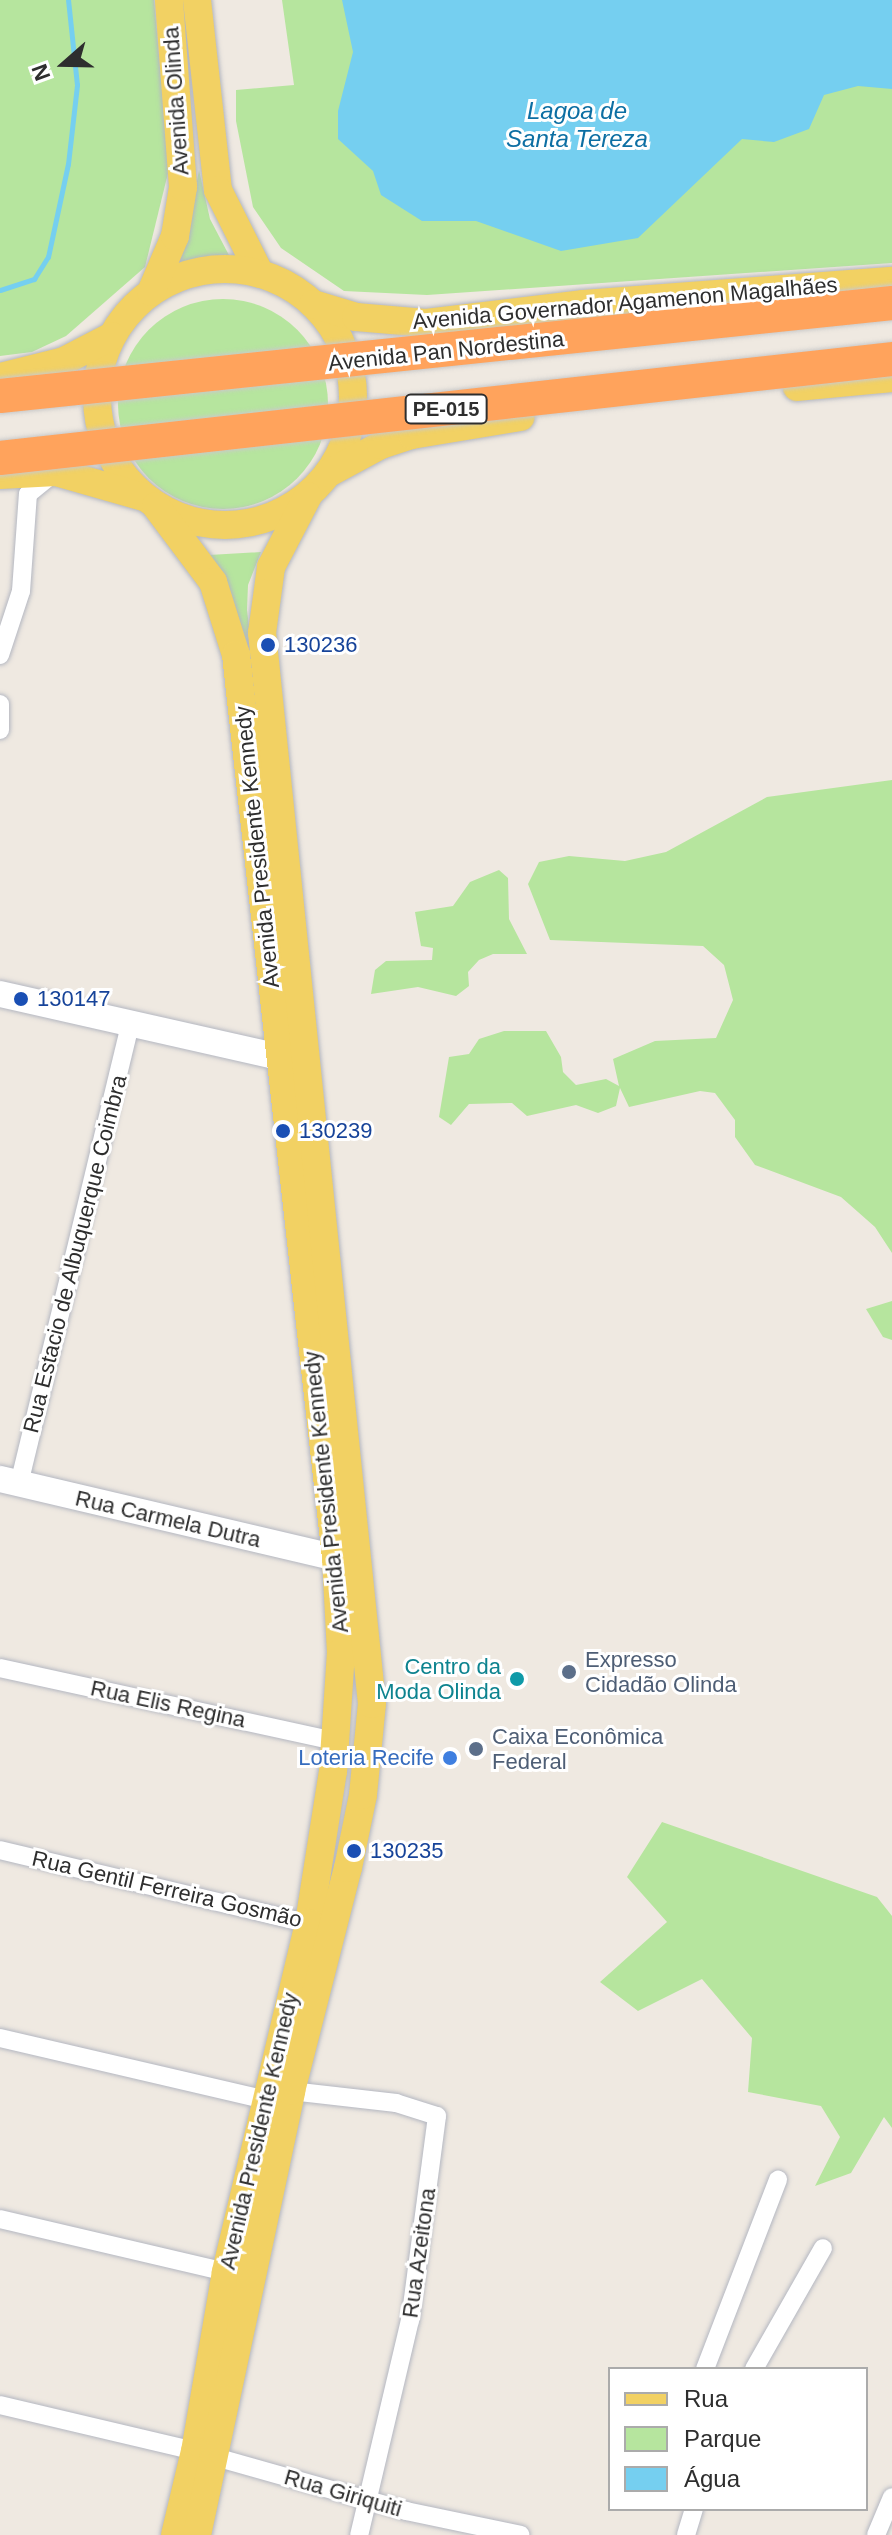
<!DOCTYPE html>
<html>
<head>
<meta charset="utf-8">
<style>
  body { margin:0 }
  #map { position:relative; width:892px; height:2535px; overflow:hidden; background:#efe9e1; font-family:Arial,sans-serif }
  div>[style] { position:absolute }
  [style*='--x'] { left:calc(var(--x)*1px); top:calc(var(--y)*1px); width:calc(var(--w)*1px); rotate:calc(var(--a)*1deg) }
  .green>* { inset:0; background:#b6e59e }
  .round { border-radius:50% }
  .water>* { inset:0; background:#75cff0 }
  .stream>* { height:5px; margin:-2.5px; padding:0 2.5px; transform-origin:2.5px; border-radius:2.5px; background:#75cff0 }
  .roads { filter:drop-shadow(0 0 2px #b4b7c1) drop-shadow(0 0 2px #b4b7c1) }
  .street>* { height:18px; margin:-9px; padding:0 9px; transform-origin:9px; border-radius:9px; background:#fff }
  .secondary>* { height:26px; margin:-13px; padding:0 13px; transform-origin:13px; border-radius:13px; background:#fff }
  .primary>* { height:28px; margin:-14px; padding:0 14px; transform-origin:14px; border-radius:14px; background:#f2d163 }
  .primary>.ring { margin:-14px; padding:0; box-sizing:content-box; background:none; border:28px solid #f2d163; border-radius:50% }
  .bridges { filter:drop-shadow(0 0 2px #c9c9c9) drop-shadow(0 0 2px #c9c9c9) }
  .highway-bridge>* { height:34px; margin:-17px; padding:0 17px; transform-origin:17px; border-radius:17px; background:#ffa35c }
  .dots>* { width:22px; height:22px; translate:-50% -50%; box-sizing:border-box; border:4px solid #fff; border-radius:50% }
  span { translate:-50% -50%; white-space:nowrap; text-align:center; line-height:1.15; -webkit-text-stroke:6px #fff; paint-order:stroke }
  .shield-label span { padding:2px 6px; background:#fff; border:2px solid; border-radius:6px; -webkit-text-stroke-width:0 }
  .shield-label { font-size:20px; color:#2e2e2e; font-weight:700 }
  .street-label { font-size:22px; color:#2e2e2e }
  .transit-label { font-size:22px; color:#164399 }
  .left { translate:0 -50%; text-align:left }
  .service-label { font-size:22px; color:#4e5e75 }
  .culture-label { font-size:22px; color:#0d838f }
  .right { translate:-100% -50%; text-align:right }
  .shop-label { font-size:22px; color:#366cbe }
  .water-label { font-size:24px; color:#0d6fa3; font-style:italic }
  .legend { position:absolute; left:608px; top:2367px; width:260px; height:144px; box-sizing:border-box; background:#fff; border:2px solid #ababab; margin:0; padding:10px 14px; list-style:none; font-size:24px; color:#2e2e2e }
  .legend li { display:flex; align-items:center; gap:16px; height:40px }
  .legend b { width:40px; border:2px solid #ababab }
  .north { position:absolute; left:24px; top:24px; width:80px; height:80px; -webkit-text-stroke:6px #fff; paint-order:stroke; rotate:250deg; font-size:22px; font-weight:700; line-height:32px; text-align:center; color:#2e2e2e }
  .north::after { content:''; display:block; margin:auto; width:28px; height:36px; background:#2e2e2e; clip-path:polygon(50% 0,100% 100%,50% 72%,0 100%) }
</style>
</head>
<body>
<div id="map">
  <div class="green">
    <i style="clip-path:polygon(0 0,154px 0,169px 169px,145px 267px,66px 336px,32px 352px,0 356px)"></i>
    <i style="clip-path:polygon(282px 0,892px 0,892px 263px,427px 295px,344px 291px,281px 248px,253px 207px,236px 121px,236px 90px,294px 85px)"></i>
    <i style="clip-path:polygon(199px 170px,210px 219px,231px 259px,173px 264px,187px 236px)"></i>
    <i class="round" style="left:118px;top:299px;width:210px;height:210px"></i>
    <i style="clip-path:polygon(261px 552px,248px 585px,247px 610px,263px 744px,209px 555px)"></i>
    <i style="clip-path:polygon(892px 780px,892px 1253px,875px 1227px,841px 1197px,755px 1165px,735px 1137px,735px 1120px,715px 1093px,700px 1091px,629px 1107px,620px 1088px,616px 1106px,598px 1113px,576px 1105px,527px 1116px,512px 1103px,469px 1104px,451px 1125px,439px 1117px,449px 1057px,469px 1054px,479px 1039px,504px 1031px,546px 1031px,561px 1057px,563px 1072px,576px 1085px,606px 1079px,619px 1086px,613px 1059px,655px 1041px,716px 1038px,733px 1000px,724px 965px,703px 946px,550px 940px,528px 884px,539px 862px,569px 856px,625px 861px,666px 852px,767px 797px)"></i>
    <i style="clip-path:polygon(499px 870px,508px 878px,509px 919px,527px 954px,493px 954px,479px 960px,468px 972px,469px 986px,456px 996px,418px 987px,371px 994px,375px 970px,386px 961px,432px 960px,433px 948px,421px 946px,415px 912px,453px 906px,470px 882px)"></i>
    <i style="clip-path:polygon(892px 1301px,892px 1340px,883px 1337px,866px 1309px)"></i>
    <i style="clip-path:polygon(662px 1822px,877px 1897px,892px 1916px,892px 2128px,884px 2117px,851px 2173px,815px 2186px,840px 2137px,821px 2106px,748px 2092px,752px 2038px,702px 1979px,638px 2011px,600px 1982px,667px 1922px,627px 1877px)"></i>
  </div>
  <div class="water">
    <i style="clip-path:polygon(342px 0,892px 0,892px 89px,858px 86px,824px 95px,809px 129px,774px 142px,742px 139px,638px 238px,561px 251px,476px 221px,422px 221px,381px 195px,373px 171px,338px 139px,338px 111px,353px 52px)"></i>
  </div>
  <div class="stream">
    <i style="--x:0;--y:290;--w:36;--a:-18"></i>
    <i style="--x:34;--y:279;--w:26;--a:-58"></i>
    <i style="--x:48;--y:257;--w:95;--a:-77.9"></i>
    <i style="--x:68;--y:164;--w:80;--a:-83.5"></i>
    <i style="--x:77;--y:85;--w:85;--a:-96"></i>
  </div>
  <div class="roads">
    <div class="street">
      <i style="--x:0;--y:655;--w:67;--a:-71.8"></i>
      <i style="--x:21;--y:591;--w:97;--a:-85.9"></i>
      <i style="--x:28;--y:494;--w:32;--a:-39"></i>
      <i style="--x:0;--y:704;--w:26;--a:90"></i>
      <i style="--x:19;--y:1484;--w:472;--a:-76.4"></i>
      <i style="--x:0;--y:1668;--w:344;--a:12.3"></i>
      <i style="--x:0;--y:1850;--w:325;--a:13.4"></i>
      <i style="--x:0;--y:2038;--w:273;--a:13.1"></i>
      <i style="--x:291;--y:2091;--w:106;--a:6.5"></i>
      <i style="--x:396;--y:2103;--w:43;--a:17.6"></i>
      <i style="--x:437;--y:2116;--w:206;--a:97.5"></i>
      <i style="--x:410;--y:2320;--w:221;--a:103.3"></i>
      <i style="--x:0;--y:2219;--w:232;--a:13.2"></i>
      <i style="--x:705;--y:2369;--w:203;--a:-68.9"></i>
      <i style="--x:754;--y:2369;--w:139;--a:-60.3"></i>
      <i style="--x:0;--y:2405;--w:200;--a:13.3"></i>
      <i style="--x:212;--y:2456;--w:202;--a:15.8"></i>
      <i style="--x:406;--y:2511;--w:117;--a:11.8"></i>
      <i style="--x:686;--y:2535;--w:27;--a:-73"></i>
      <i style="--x:876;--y:2535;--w:41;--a:-67.2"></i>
    </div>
    <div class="secondary">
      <i style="--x:0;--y:994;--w:287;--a:12.7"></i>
      <i style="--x:0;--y:1479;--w:345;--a:13.2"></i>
    </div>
    <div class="primary">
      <i style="--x:197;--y:0;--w:191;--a:83.7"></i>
      <i style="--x:218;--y:190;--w:94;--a:63.4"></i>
      <i class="ring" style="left:97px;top:269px;width:228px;height:228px"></i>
      <i style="--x:151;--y:292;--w:61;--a:-66.8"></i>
      <i style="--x:175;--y:236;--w:50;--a:-80.7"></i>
      <i style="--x:183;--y:187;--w:188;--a:-94.3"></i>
      <i style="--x:313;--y:304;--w:45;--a:16.8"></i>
      <i style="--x:356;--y:317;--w:70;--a:4.9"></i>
      <i style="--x:426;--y:323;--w:159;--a:-6.9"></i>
      <i style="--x:584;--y:304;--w:309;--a:-4.3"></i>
      <i style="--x:0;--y:377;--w:66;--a:-14"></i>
      <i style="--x:64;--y:361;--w:54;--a:-27.5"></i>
      <i style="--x:797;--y:387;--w:95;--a:-5.4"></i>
      <i style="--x:329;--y:473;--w:59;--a:-28.3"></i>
      <i style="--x:381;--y:445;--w:33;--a:-18"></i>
      <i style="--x:412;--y:435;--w:110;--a:-9.4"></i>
      <i style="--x:0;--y:475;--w:56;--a:-3.1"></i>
      <i style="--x:56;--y:472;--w:91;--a:15.9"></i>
      <i style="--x:156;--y:506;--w:95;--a:53.1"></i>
      <i style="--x:213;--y:582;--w:77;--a:72.5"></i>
      <i style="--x:236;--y:655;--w:909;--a:83.68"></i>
      <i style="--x:336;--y:1558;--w:94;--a:87"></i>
      <i style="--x:341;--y:1652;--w:119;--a:93.8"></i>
      <i style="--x:333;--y:1771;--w:154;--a:99"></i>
      <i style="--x:309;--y:1923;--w:359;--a:103.4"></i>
      <i style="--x:226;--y:2272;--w:182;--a:99.8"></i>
      <i style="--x:195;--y:2451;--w:86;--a:103.4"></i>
      <i style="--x:197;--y:2535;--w:454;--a:-78"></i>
      <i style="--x:291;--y:2091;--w:230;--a:-75.7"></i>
      <i style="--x:348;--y:1868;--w:75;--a:-78.4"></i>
      <i style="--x:363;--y:1795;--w:91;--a:-84.4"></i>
      <i style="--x:372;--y:1704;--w:1077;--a:-95.86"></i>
      <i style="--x:262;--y:633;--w:67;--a:-82.2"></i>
      <i style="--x:271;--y:567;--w:80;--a:-62.5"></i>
    </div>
  </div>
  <div class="bridges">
    <div class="highway-bridge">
      <i style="--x:0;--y:396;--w:897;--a:-5.95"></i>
      <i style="--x:0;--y:458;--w:897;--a:-6.33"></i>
    </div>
  </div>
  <div class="dots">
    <i style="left:268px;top:645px;background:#1a4fb4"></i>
    <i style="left:21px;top:999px;background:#1a4fb4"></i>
    <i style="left:283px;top:1131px;background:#1a4fb4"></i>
    <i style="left:569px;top:1672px;background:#5c6f8a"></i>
    <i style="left:517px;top:1679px;background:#0f9aa8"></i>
    <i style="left:476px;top:1749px;background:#5c6f8a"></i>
    <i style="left:450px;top:1758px;background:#3f7fe0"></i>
    <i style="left:354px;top:1851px;background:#1a4fb4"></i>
  </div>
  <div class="shield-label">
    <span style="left:446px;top:409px">PE-015</span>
  </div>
  <div class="street-label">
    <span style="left:176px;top:101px;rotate:-94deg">Avenida Olinda</span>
    <span style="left:625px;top:303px;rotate:-5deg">Avenida Governador Agamenon Magalhães</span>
    <span style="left:446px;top:351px;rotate:-6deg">Avenida Pan Nordestina</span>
    <span style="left:257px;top:847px;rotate:-96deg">Avenida Presidente Kennedy</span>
    <span style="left:75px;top:1254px;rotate:-76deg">Rua Estacio de Albuquerque Coimbra</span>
    <span style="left:326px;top:1492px;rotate:-96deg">Avenida Presidente Kennedy</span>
    <span style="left:168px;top:1519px;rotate:13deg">Rua Carmela Dutra</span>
    <span style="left:168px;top:1704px;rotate:12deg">Rua Elis Regina</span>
    <span style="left:167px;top:1889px;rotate:13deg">Rua Gentil Ferreira Gosmão</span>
    <span style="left:259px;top:2131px;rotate:-77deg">Avenida Presidente Kennedy</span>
    <span style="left:419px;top:2253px;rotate:-82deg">Rua Azeitona</span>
    <span style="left:343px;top:2493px;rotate:16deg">Rua Giriquiti</span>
  </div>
  <div class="transit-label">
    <span class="left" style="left:284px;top:645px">130236</span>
    <span class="left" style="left:37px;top:999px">130147</span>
    <span class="left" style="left:299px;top:1131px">130239</span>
    <span class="left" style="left:370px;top:1851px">130235</span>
  </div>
  <div class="service-label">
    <span class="left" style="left:585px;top:1672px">Expresso<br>Cidadão Olinda</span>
    <span class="left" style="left:492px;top:1749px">Caixa Econômica<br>Federal</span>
  </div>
  <div class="culture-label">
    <span class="right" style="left:501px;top:1679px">Centro da<br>Moda Olinda</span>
  </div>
  <div class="shop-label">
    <span class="right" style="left:434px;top:1758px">Loteria Recife</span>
  </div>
  <div class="water-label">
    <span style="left:577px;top:125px">Lagoa de<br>Santa Tereza</span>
  </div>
  <ul class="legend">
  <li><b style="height:10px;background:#f2d163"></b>Rua</li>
  <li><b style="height:22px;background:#b6e59e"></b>Parque</li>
  <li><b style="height:22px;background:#75cff0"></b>Água</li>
  </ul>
  <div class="north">N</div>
</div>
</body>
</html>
